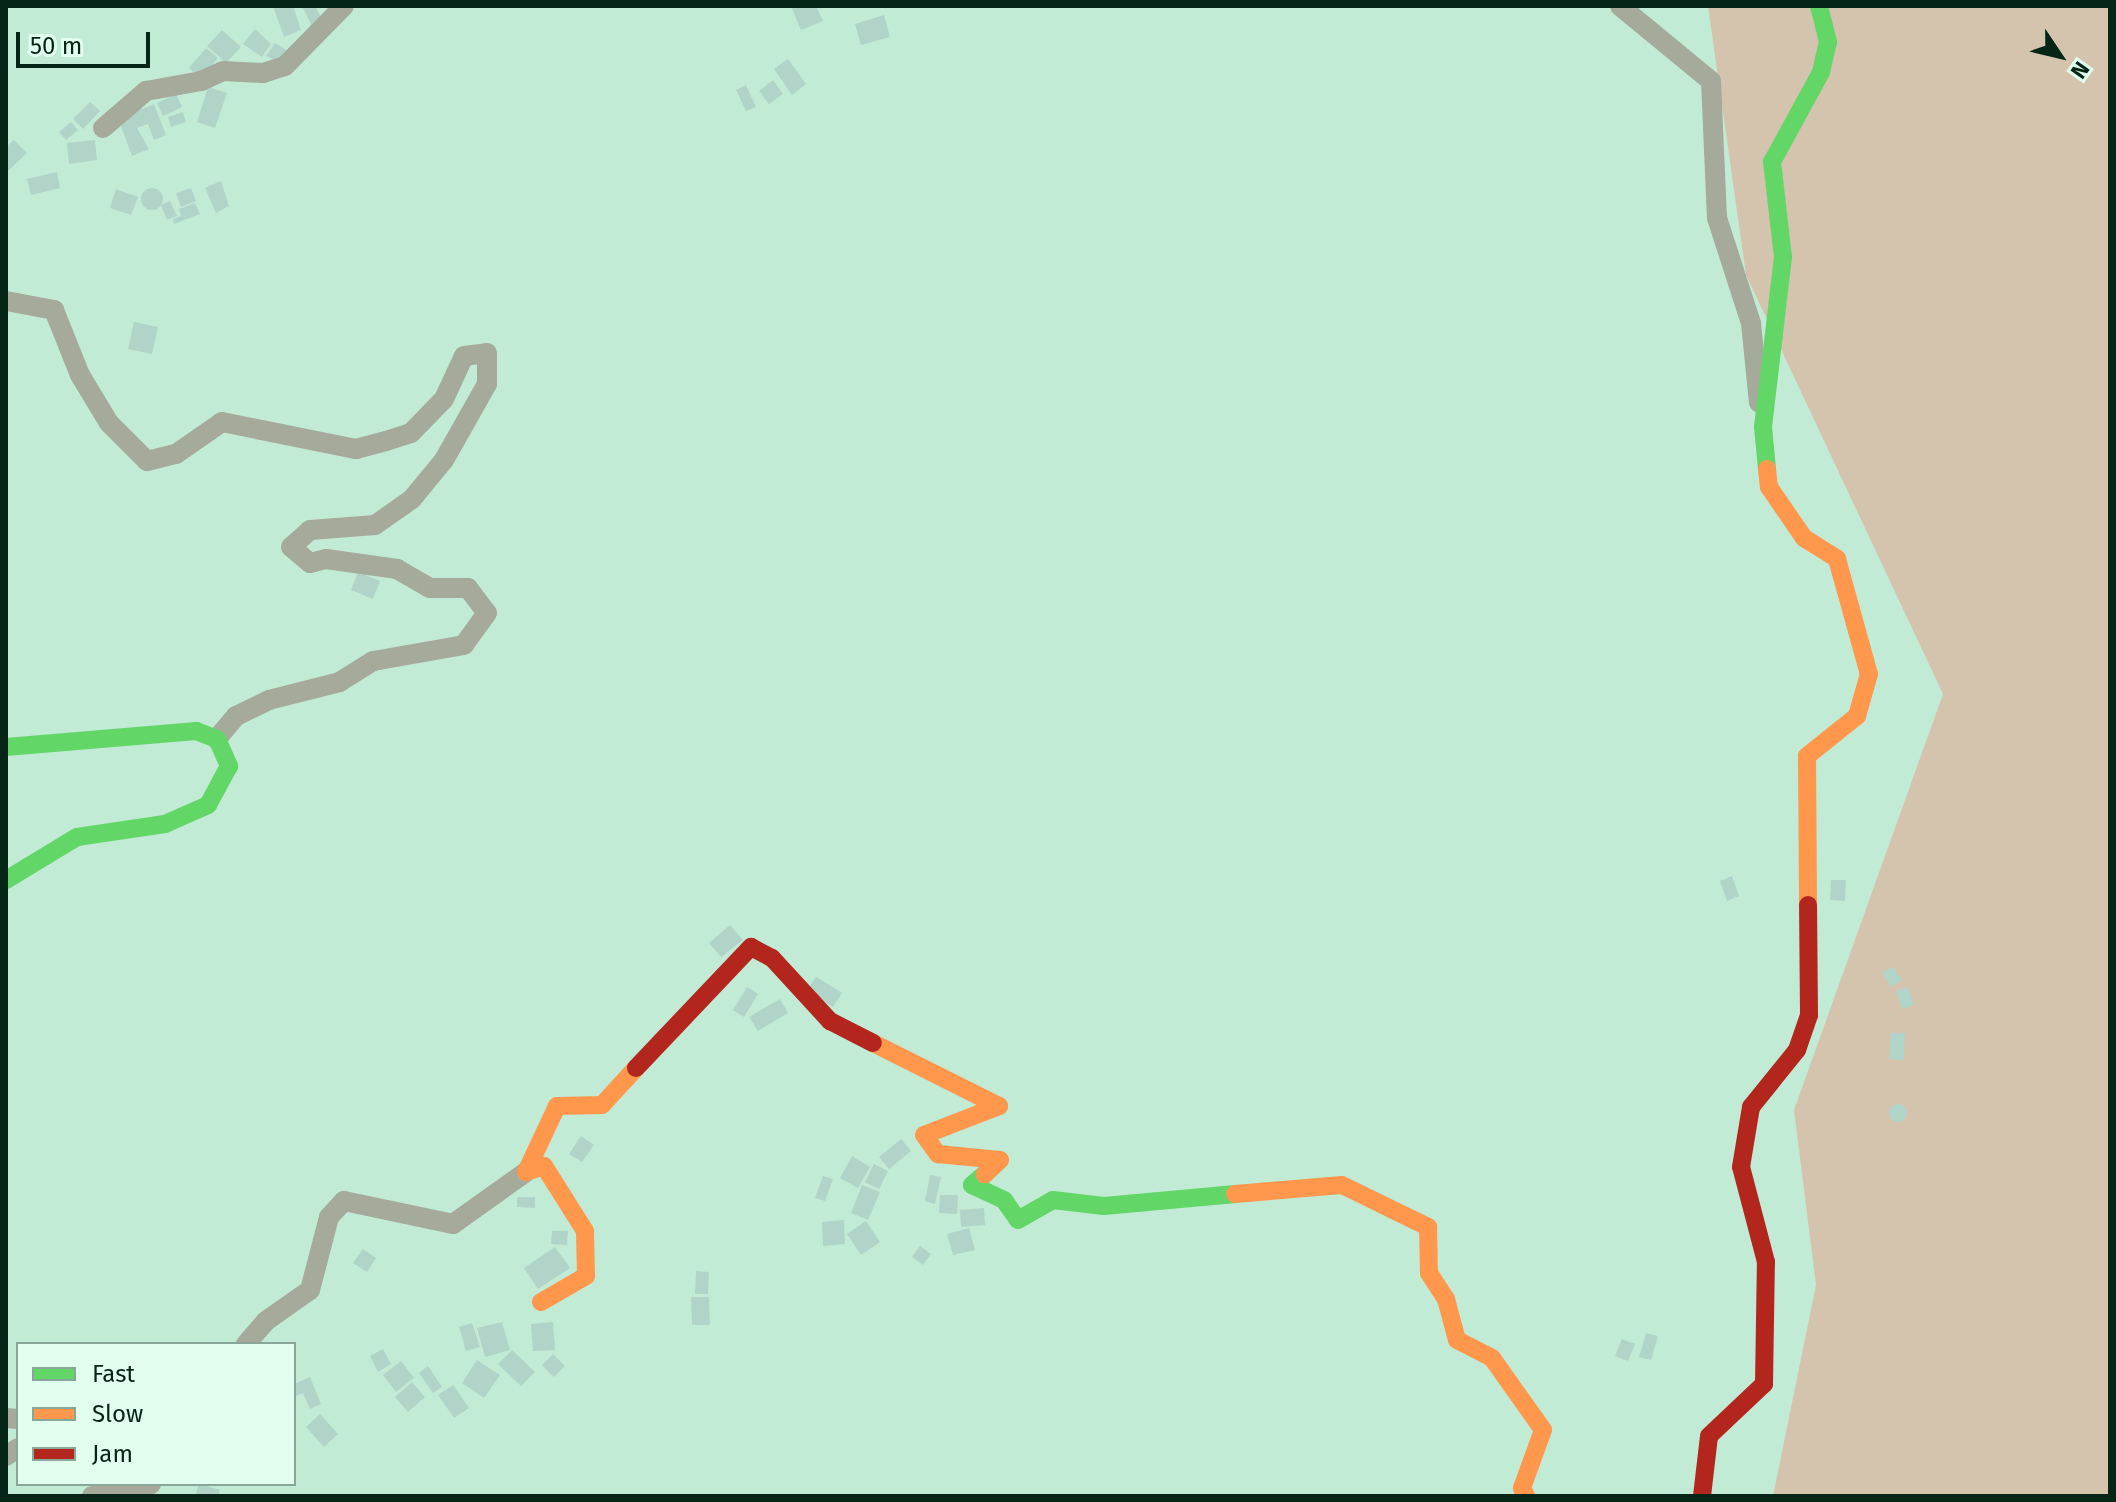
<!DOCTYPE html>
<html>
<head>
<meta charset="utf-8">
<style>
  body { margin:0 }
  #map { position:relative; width:2116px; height:1502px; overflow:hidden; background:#c2ebd6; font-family:"Fira Sans",sans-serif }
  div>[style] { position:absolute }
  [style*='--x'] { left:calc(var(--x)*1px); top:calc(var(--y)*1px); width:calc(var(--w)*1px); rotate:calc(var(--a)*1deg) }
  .green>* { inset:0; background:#d4c4ad }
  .building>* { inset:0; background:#b0d4c8 }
  .round { border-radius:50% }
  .street>* { height:20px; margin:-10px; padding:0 10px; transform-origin:10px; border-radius:10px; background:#a5aa9a }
  .fast>* { height:18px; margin:-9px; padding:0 9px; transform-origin:9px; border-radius:9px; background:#63d668 }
  .slow>* { height:18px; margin:-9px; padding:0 9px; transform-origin:9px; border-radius:9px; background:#ff974d }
  .jam>* { height:18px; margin:-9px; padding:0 9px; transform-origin:9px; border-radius:9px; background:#b3261e }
  span { translate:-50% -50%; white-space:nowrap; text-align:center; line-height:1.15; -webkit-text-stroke:8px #e1feee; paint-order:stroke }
  .frame { position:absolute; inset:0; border:8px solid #052517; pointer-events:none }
  .legend { position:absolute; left:16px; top:1342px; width:280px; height:144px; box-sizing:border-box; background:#e1feee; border:2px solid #89a798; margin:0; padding:10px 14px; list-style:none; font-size:24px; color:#052517 }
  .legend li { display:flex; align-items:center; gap:16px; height:40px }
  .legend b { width:40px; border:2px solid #89a798 }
  .north { position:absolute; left:2020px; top:16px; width:80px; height:80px; -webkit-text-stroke:6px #e1feee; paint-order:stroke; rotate:125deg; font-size:22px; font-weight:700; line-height:32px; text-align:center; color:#052517 }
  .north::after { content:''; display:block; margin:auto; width:28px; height:36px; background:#052517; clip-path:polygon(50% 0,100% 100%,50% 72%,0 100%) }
  .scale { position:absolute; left:16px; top:32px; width:134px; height:36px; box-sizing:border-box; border:4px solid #052517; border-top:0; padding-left:10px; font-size:24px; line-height:28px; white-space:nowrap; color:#052517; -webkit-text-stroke:6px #e1feee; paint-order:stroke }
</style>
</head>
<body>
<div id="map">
  <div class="green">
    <i style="clip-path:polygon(1708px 6px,2110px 6px,2110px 1496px,1773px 1496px,1816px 1285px,1794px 1110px,1943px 694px,1746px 275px)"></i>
  </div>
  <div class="building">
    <i style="clip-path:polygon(273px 6px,293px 6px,301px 30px,284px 37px)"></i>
    <i style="clip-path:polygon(302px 6px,315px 6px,323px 21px,314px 30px)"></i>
    <i style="clip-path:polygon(791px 6px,816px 6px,823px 21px,801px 30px)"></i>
    <i style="clip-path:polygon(884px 15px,890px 37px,861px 45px,855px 24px)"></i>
    <i style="clip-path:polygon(255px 29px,271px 44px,262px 57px,243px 44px)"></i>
    <i style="clip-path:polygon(222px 30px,241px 47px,226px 63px,207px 46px)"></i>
    <i style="clip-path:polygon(275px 43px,291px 53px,283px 64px,266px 56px)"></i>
    <i style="clip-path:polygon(206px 48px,218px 58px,201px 79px,189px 68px)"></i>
    <i style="clip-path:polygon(788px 59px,806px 84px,792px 95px,774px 69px)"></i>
    <i style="clip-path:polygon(773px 80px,783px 94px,769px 104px,759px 91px)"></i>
    <i style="clip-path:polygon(746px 85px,756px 107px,746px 111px,736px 90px)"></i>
    <i style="clip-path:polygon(208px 87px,227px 93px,215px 128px,197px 122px)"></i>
    <i style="clip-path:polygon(176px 94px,182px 107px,163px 116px,157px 103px)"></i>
    <i style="clip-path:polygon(90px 102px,100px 111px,83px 129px,73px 119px)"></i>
    <i style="clip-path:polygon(154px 104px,166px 135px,154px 140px,148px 124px,137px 128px,149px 149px,132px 156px,118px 118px)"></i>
    <i style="clip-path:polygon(183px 112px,186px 122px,171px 127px,168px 117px)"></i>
    <i style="clip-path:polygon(71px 122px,78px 130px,66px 140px,59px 132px)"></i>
    <i style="clip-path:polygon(14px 140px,27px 153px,6px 173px,6px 147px)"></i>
    <i style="clip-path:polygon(95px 140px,97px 160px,69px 164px,67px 143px)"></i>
    <i style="clip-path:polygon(57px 172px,60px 188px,31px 195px,27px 179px)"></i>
    <i style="clip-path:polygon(221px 181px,229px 206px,216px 213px,205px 188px)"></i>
    <i style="clip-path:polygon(191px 188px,196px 201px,181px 207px,176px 193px)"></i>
    <i class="round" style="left:141px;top:188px;width:22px;height:22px"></i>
    <i style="clip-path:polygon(116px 189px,138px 197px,131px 215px,110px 208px)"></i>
    <i style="clip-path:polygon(170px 201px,177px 216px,167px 220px,161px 205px)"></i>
    <i style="clip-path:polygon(195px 203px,200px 214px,174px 224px,173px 219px,181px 216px,179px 209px)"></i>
    <i style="clip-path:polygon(134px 322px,158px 327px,152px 354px,128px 349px)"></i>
    <i style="clip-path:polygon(358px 572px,380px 581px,373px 599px,351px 590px)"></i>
    <i style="clip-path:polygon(1732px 876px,1739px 896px,1727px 901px,1720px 881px)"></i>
    <i style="clip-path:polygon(1831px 880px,1846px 880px,1845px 901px,1830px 900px)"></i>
    <i style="clip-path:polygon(730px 925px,743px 940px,721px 957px,709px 943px)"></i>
    <i style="clip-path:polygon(1893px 967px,1902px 980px,1891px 987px,1882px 973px)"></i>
    <i style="clip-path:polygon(816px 977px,842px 993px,833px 1007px,807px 990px)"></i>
    <i style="clip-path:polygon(747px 987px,758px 994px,744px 1017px,733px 1010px)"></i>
    <i style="clip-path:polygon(1908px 987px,1914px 1005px,1902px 1009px,1896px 991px)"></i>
    <i style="clip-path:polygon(780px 999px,788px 1013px,758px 1031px,749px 1017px)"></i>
    <i style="clip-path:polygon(1891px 1033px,1905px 1033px,1904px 1060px,1889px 1059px)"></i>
    <i class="round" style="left:1889px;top:1104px;width:18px;height:18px"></i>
    <i style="clip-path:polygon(581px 1136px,594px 1145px,582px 1162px,569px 1154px)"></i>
    <i style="clip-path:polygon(901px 1139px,911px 1151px,889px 1169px,879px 1157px)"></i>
    <i style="clip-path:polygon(852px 1156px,870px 1167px,858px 1188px,840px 1178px)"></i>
    <i style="clip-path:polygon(874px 1164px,888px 1171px,879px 1189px,865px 1182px)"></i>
    <i style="clip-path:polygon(930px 1175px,941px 1177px,935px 1204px,925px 1201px)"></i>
    <i style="clip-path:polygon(823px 1176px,833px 1179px,825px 1201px,815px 1198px)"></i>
    <i style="clip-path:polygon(862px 1185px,880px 1192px,868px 1220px,851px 1213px)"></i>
    <i style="clip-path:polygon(940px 1195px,958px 1195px,957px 1214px,939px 1213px)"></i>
    <i style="clip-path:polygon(517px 1197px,535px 1197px,535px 1208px,517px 1207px)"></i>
    <i style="clip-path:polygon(984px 1208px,985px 1225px,961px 1227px,960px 1210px)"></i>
    <i style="clip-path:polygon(844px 1220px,845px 1244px,823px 1246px,822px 1222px)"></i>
    <i style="clip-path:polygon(866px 1221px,880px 1242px,861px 1255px,847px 1234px)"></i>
    <i style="clip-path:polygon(969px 1228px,975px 1250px,953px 1255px,947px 1234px)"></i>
    <i style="clip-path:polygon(552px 1231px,568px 1231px,567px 1245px,551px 1244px)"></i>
    <i style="clip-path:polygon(920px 1246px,931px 1254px,923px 1265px,912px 1257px)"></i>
    <i style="clip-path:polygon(555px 1247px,570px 1268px,538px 1289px,524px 1268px)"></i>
    <i style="clip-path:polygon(363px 1249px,376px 1258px,367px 1272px,353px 1263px)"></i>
    <i style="clip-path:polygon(696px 1271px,709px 1272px,708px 1294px,695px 1294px)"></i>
    <i style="clip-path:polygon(691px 1297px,709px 1297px,710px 1325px,692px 1325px)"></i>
    <i style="clip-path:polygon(502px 1322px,510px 1350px,485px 1357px,477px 1328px)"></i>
    <i style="clip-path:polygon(553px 1322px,555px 1350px,533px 1351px,531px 1324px)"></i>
    <i style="clip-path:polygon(472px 1323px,480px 1347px,466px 1351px,459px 1327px)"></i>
    <i style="clip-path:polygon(1646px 1333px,1658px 1336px,1651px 1360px,1639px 1357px)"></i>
    <i style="clip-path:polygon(1622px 1339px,1635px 1344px,1628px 1361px,1615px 1356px)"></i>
    <i style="clip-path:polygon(383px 1349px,391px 1364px,378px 1372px,370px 1356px)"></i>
    <i style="clip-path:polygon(512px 1350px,535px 1372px,521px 1386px,498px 1364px)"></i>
    <i style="clip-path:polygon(553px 1354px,565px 1366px,554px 1377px,542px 1365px)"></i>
    <i style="clip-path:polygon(477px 1360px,500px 1375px,484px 1398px,462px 1383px)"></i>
    <i style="clip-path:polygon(401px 1361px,414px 1378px,396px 1392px,383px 1375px)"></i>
    <i style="clip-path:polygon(428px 1366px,442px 1387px,433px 1393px,419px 1373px)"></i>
    <i style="clip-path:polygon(310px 1377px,321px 1404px,310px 1409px,303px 1393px,294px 1397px,294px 1384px)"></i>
    <i style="clip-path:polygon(412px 1382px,425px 1397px,408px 1412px,395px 1397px)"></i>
    <i style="clip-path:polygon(453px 1385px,469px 1408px,454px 1418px,438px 1395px)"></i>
    <i style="clip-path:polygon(320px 1414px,338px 1434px,324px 1447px,306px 1427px)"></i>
    <i style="clip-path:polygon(199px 1484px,220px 1490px,218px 1496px,195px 1496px)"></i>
  </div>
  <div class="street">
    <i style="--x:1620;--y:6;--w:118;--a:39.5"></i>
    <i style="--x:1711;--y:81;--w:137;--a:87.5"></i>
    <i style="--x:1717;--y:218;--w:110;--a:72.1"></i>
    <i style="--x:1751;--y:323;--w:80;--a:84.3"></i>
    <i style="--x:103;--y:128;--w:57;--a:-40.7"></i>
    <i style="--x:146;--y:91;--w:56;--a:-10.3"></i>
    <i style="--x:201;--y:81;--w:24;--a:-24"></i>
    <i style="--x:223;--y:71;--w:40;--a:2.9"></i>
    <i style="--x:263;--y:73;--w:23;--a:-18"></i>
    <i style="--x:285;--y:66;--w:84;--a:-45.5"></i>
    <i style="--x:6;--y:301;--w:49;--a:10.6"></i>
    <i style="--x:54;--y:310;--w:70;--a:68.2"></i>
    <i style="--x:80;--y:375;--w:56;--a:58.9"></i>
    <i style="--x:109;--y:423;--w:54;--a:45"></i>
    <i style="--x:147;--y:461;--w:30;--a:-14"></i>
    <i style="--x:176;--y:454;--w:56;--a:-34.8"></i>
    <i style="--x:222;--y:422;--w:137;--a:11.4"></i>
    <i style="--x:356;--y:449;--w:31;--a:-15"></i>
    <i style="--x:386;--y:441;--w:26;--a:-18"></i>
    <i style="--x:411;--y:433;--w:47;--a:-45.9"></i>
    <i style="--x:444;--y:399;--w:47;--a:-65.1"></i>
    <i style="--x:464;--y:356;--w:23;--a:-7"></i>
    <i style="--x:487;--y:353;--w:31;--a:90"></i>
    <i style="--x:487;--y:384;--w:87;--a:119.5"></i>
    <i style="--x:444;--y:460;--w:50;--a:129.4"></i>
    <i style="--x:412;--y:499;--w:45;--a:144.9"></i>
    <i style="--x:375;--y:525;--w:65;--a:175.6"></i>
    <i style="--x:310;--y:530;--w:25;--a:138"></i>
    <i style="--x:291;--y:547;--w:25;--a:40"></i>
    <i style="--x:310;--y:563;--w:16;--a:-14"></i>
    <i style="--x:326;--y:559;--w:72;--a:8"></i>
    <i style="--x:397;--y:569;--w:38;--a:30"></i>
    <i style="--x:430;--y:588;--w:38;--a:0"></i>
    <i style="--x:468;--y:588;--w:31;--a:53"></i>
    <i style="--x:487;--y:613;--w:39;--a:126"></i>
    <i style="--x:464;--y:645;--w:92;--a:170"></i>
    <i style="--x:373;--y:661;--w:39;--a:148"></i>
    <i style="--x:340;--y:682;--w:73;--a:165.8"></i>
    <i style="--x:269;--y:700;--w:37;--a:154"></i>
    <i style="--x:236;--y:716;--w:30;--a:130"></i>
    <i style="--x:246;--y:1344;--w:30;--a:-49"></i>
    <i style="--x:266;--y:1321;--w:54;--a:-35.2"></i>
    <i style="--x:310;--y:1290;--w:75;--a:-75.4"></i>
    <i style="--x:329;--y:1217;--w:22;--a:-47"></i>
    <i style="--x:344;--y:1201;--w:111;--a:11.9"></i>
    <i style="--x:453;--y:1224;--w:90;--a:-35.5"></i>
    <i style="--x:6;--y:1418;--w:12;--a:5"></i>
    <i style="--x:6;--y:1456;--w:14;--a:-34"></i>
    <i style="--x:92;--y:1496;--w:40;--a:-4.3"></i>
    <i style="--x:132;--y:1493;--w:21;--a:-25"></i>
  </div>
  <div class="fast">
    <i style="--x:1767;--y:469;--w:42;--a:-95.4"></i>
    <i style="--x:1763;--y:427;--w:171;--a:-83.3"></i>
    <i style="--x:1783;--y:257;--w:96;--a:-96.6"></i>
    <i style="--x:1772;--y:162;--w:102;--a:-61.4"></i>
    <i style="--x:1821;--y:72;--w:31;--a:-77"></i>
    <i style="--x:1828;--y:42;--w:37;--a:-104"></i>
    <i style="--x:6;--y:747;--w:191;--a:-4.8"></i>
    <i style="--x:196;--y:731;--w:22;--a:21"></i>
    <i style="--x:217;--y:739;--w:30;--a:66"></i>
    <i style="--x:229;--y:766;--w:44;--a:118.3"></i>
    <i style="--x:208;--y:805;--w:47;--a:156.2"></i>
    <i style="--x:165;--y:824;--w:89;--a:171.6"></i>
    <i style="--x:77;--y:837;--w:83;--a:148.8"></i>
    <i style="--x:985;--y:1174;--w:17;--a:140"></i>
    <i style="--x:972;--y:1185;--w:35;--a:25"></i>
    <i style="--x:1004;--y:1200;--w:24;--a:55"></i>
    <i style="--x:1018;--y:1220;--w:40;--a:-29.7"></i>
    <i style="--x:1053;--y:1200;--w:51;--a:6.7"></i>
    <i style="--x:1104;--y:1206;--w:132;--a:-5.2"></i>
  </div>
  <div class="slow">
    <i style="--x:1767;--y:469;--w:18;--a:84"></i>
    <i style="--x:1769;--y:487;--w:62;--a:55.5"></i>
    <i style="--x:1804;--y:538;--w:39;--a:32"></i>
    <i style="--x:1837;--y:559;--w:119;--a:74.5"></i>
    <i style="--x:1869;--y:674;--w:44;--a:105.9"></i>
    <i style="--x:1857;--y:716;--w:64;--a:141.3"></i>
    <i style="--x:1807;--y:756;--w:149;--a:89.6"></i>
    <i style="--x:873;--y:1043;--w:141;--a:26.6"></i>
    <i style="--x:999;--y:1106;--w:80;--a:158.9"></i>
    <i style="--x:924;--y:1135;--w:24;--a:54"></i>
    <i style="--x:938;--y:1154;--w:62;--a:5.5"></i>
    <i style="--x:1000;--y:1160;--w:21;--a:137"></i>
    <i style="--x:1235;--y:1194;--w:107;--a:-4.8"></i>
    <i style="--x:1342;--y:1185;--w:96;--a:26"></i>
    <i style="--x:1428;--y:1227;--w:46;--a:88.8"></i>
    <i style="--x:1429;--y:1273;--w:31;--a:57"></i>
    <i style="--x:1446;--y:1299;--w:42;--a:75"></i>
    <i style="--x:1457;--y:1340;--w:39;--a:27"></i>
    <i style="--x:1492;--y:1358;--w:88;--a:54.7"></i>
    <i style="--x:1543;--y:1430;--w:62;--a:109.9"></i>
    <i style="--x:1522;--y:1488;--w:9;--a:63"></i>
    <i style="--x:541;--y:1302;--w:52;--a:-30"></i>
    <i style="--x:586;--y:1276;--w:45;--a:-91.3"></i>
    <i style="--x:585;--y:1231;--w:77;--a:-122.2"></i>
    <i style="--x:544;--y:1166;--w:19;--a:162"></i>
    <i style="--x:526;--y:1172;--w:73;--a:-64.8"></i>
    <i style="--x:557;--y:1106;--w:45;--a:-1.3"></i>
    <i style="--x:602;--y:1105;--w:50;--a:-47.4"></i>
  </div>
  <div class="jam">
    <i style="--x:636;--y:1068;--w:167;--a:-46.5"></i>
    <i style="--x:751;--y:947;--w:24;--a:28"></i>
    <i style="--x:772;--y:958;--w:86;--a:47.4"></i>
    <i style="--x:830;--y:1021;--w:48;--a:27.1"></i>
    <i style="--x:1702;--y:1496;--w:60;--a:-83.3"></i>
    <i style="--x:1709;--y:1436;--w:76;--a:-43.4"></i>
    <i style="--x:1764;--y:1384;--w:122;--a:-89.1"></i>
    <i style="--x:1766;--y:1262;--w:98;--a:-104.7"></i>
    <i style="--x:1741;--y:1167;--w:61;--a:-80.5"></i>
    <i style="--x:1751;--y:1107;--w:73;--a:-51.1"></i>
    <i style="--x:1797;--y:1050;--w:37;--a:-71"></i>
    <i style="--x:1809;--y:1015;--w:110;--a:-90.5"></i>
  </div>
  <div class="frame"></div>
  <ul class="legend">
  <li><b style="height:10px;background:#63d668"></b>Fast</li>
  <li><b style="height:10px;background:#ff974d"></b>Slow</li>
  <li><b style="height:10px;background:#b3261e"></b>Jam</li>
  </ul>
  <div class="north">N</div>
  <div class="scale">50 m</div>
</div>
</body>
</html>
